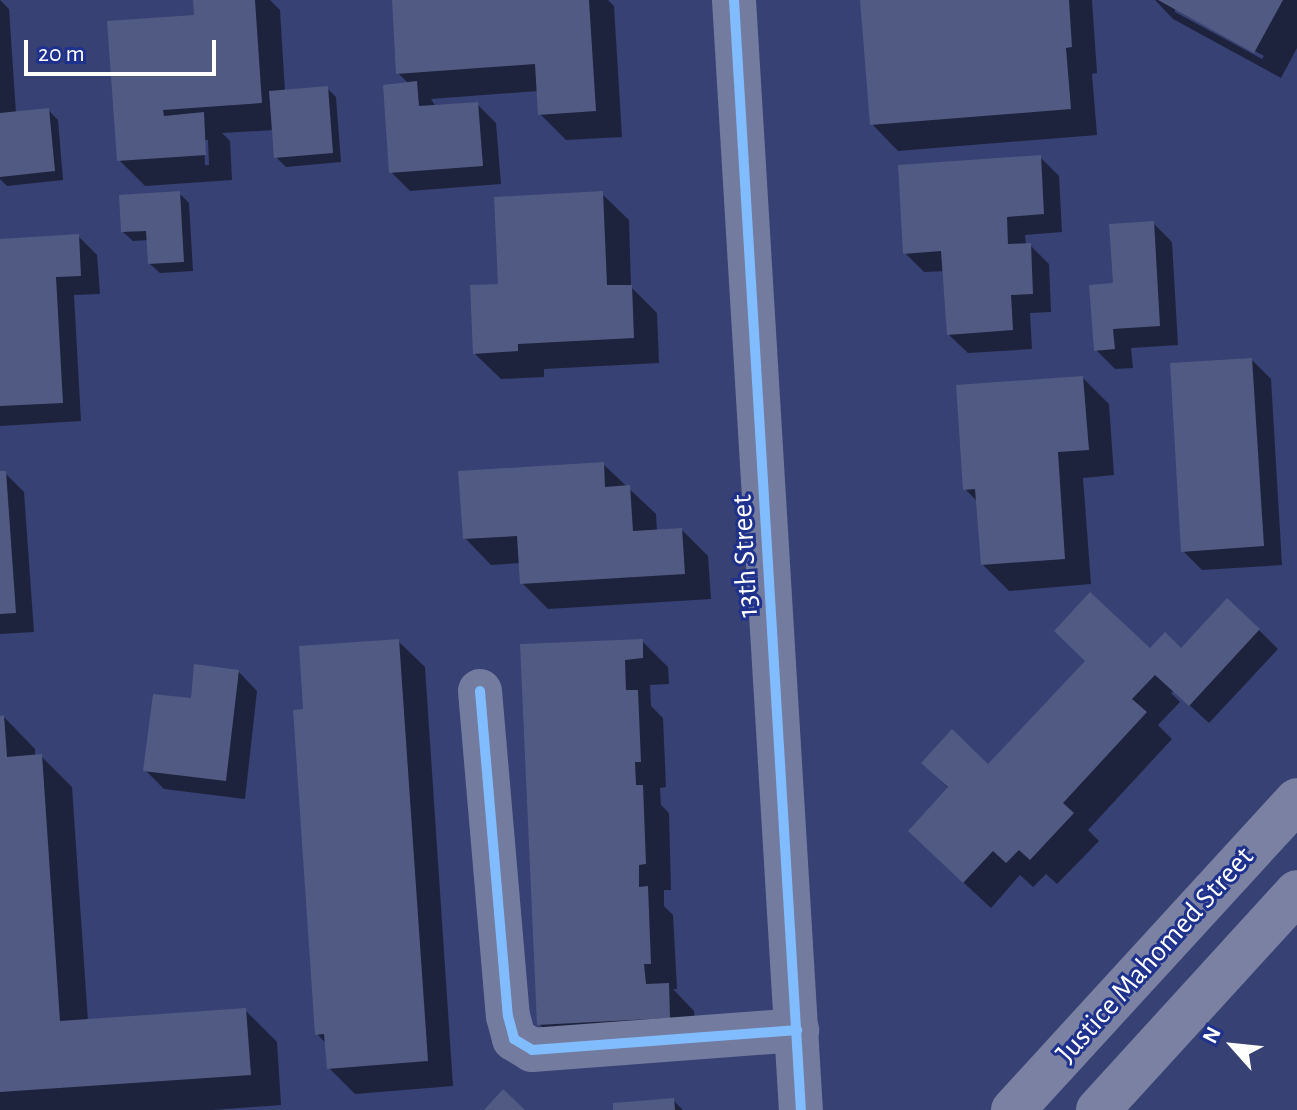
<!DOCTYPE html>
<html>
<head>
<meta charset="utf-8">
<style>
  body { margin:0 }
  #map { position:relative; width:1297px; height:1110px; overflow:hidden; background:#374173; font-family:"Alegreya Sans",sans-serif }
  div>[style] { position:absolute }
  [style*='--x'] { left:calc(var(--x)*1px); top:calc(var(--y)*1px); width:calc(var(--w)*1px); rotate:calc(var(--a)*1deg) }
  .shadow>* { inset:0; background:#0007 }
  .building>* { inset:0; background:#515a82 }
  .minor>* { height:44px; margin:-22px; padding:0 22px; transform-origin:22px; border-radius:22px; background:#737b9f }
  .secondary>* { height:44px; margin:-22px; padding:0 22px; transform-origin:22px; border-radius:22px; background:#7a81a3 }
  .cycleway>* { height:10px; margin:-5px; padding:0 5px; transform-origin:5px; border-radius:5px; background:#80bcff }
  span { translate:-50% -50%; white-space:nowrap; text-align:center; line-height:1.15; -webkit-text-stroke:6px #1e318c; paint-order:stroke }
  .street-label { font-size:30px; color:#fff }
  .north { position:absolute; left:1193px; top:1006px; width:80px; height:80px; -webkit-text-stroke:6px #1e318c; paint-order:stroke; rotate:297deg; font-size:22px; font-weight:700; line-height:32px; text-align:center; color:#fff }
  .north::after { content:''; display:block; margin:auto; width:28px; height:36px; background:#fff; clip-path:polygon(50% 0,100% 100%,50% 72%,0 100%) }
  .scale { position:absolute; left:24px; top:40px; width:192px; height:36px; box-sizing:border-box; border:4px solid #fff; border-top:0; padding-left:10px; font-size:24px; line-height:28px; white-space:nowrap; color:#fff; -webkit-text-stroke:6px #1e318c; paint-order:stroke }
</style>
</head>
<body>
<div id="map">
  <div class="shadow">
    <i style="clip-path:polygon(0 0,9px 9px,16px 113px,48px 110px,58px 120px,63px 180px,7px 186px,0 179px)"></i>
    <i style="clip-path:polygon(evenodd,195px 0,270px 0,280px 10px,285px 92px,327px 88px,336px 97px,341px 162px,286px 167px,276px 157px,274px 130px,222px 133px,230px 141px,232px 180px,145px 186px,119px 160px,196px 16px,195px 0,204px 140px,208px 140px,209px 165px,205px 165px,204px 140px)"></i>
    <i style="clip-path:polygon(393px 0,608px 0,614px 6px,622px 137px,566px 140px,540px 114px,538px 91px,431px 99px,436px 107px,477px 104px,496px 123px,501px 184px,410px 191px,391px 172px,409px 84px,398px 73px)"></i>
    <i style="clip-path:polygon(862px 0,1092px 0,1097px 73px,1092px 74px,1097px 135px,898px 151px,872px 124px)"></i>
    <i style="clip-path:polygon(evenodd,1155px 0,1297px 0,1297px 48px,1281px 78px,1173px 19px,1155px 0,1175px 7px,1264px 56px,1262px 59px,1175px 12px,1175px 7px)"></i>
    <i style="clip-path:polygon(1040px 157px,1059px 176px,1062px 232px,1025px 235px,1026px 245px,1030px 245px,1049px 264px,1051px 312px,1030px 313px,1032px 349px,968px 353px,948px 334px,945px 271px,924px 272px,905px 253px)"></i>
    <i style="clip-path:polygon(179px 193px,189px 203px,193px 271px,160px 273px,150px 264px,149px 240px,133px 241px,123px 232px)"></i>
    <i style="clip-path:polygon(602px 194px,629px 220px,631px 287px,657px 313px,659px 363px,544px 369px,544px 377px,501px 379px,474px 353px,500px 286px)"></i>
    <i style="clip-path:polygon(1153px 223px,1172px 242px,1178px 345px,1131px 348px,1133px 368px,1115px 369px,1096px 350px,1115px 284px)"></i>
    <i style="clip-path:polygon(78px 236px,97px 255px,100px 294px,74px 295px,81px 421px,0 426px,0 241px)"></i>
    <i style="clip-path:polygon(1252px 360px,1271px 379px,1282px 565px,1202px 570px,1183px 551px)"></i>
    <i style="clip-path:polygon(1083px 378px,1109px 404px,1114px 475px,1083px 478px,1091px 584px,1009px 591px,983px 565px,978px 502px,965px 489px)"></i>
    <i style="clip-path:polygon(603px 464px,656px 514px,657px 532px,682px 530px,708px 556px,711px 599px,548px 609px,522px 583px,521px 563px,491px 565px,465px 538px)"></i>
    <i style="clip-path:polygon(0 473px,5px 473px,24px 492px,34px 632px,0 634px)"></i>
    <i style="clip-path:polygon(1259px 630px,1278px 649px,1209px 723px,1174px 691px,1171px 693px,1180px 702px,1158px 725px,1172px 739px,1088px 830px,1099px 841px,1057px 884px,1046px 874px,1033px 887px,1020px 875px,991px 908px,936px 857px,949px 789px,924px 763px,988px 767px,1150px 651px,1181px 651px)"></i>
    <i style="clip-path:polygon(398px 641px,425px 667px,453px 1086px,355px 1094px,329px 1068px,327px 1044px,317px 1034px,305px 710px)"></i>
    <i style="clip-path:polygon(642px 641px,668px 667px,669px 684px,650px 685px,651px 706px,663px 718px,666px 787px,660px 788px,661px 805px,669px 813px,671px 890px,664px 890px,664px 906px,673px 915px,677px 989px,673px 989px,694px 1011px,696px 1044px,565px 1050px,539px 1024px,522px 646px)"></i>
    <i style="clip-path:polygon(238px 671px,257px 691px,245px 799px,164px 789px,145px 770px,193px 700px)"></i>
    <i style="clip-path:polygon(4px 717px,35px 749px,35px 757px,41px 756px,72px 787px,88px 1021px,246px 1011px,277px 1042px,281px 1105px,212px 1110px,0 1110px,0 718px)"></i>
    <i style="clip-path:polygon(673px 1100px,683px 1110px,615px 1110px)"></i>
  </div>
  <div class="building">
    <i style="clip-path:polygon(193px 0,255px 0,262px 103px,163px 110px,164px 116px,204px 112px,206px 155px,117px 161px,107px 21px,194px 15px)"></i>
    <i style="clip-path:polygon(392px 0,589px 0,596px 111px,538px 115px,535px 64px,396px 74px)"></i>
    <i style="clip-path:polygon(860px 0,1069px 0,1072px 47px,1066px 48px,1071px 109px,870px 125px)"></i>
    <i style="clip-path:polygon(1158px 0,1283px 0,1254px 53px)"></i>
    <i style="clip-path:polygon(417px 81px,419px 106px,478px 102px,483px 166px,389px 173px,383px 85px)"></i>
    <i style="clip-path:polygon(328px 86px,333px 153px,274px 158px,269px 91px)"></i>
    <i style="clip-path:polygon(49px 108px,55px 171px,0 177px,0 113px)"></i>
    <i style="clip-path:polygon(1041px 155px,1044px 214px,1007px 217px,1008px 244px,1031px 243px,1033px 294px,1011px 295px,1013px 330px,947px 335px,941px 251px,903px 254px,898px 165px)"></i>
    <i style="clip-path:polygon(180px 191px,184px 262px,148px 264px,146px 231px,121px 232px,119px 195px)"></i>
    <i style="clip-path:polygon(603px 191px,607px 285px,632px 285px,634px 338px,518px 344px,518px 351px,473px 354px,470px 285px,498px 284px,494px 197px)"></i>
    <i style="clip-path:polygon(1154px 221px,1160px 326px,1113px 329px,1115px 349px,1094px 351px,1089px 285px,1113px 283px,1109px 224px)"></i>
    <i style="clip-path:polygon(79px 234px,81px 276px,56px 277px,63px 403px,0 406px,0 239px)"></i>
    <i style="clip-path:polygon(1252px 358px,1264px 546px,1181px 552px,1170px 363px)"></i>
    <i style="clip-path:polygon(1083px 376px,1089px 450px,1058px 452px,1065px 559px,981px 565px,975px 489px,963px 490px,956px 385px)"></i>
    <i style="clip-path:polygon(604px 462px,605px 487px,630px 485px,633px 531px,682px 528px,685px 574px,520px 584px,517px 536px,463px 539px,458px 471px)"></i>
    <i style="clip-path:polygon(0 471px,6px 471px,16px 613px,0 614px)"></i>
    <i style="clip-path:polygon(1090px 592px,1150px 648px,1165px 632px,1181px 648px,1227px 598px,1260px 629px,1189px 706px,1155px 675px,1132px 699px,1147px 712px,1063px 803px,1074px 813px,1030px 860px,1019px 850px,1006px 863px,993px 851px,963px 883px,908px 831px,948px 787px,921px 763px,952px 729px,988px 764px,1085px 661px,1054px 631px)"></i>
    <i style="clip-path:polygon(399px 639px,428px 1061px,327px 1069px,324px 1034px,315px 1035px,293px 710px,303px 709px,299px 646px)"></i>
    <i style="clip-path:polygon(643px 639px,643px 658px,625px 660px,626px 690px,638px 690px,641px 762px,635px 762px,636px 785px,643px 785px,646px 864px,639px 865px,639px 887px,648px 886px,651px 964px,644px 964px,646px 984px,669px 983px,670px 1018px,537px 1025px,520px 644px)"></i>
    <i style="clip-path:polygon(194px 664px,239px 670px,226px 781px,143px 771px,153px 694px,191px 698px)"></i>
    <i style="clip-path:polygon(4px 715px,7px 757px,42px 754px,60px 1021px,246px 1008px,251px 1075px,0 1092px,0 716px)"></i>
    <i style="clip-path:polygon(503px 1089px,525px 1110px,484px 1110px)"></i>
    <i style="clip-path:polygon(674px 1098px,675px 1110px,613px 1110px,613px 1103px)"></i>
  </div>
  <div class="minor">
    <i style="--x:734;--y:0;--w:1112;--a:86.55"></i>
    <i style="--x:480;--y:691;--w:326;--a:85.1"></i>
    <i style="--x:508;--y:1016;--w:24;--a:75"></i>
    <i style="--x:514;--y:1039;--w:21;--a:31"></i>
    <i style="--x:532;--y:1050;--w:266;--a:-4.3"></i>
  </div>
  <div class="secondary">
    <i style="--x:1013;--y:1110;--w:420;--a:-47.5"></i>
    <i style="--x:1098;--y:1110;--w:295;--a:-47.6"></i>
  </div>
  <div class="cycleway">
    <i style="--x:734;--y:0;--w:1112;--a:86.55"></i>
    <i style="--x:480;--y:691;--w:326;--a:85.1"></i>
    <i style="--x:508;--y:1016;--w:24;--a:75"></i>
    <i style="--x:514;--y:1039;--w:21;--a:31"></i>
    <i style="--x:532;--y:1050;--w:266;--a:-4.3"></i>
  </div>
  <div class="street-label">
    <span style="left:745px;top:556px;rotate:-93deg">13th Street</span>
    <span style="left:1155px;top:955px;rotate:-48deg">Justice Mahomed Street</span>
  </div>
  <div class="north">N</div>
  <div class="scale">20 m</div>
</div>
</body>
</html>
